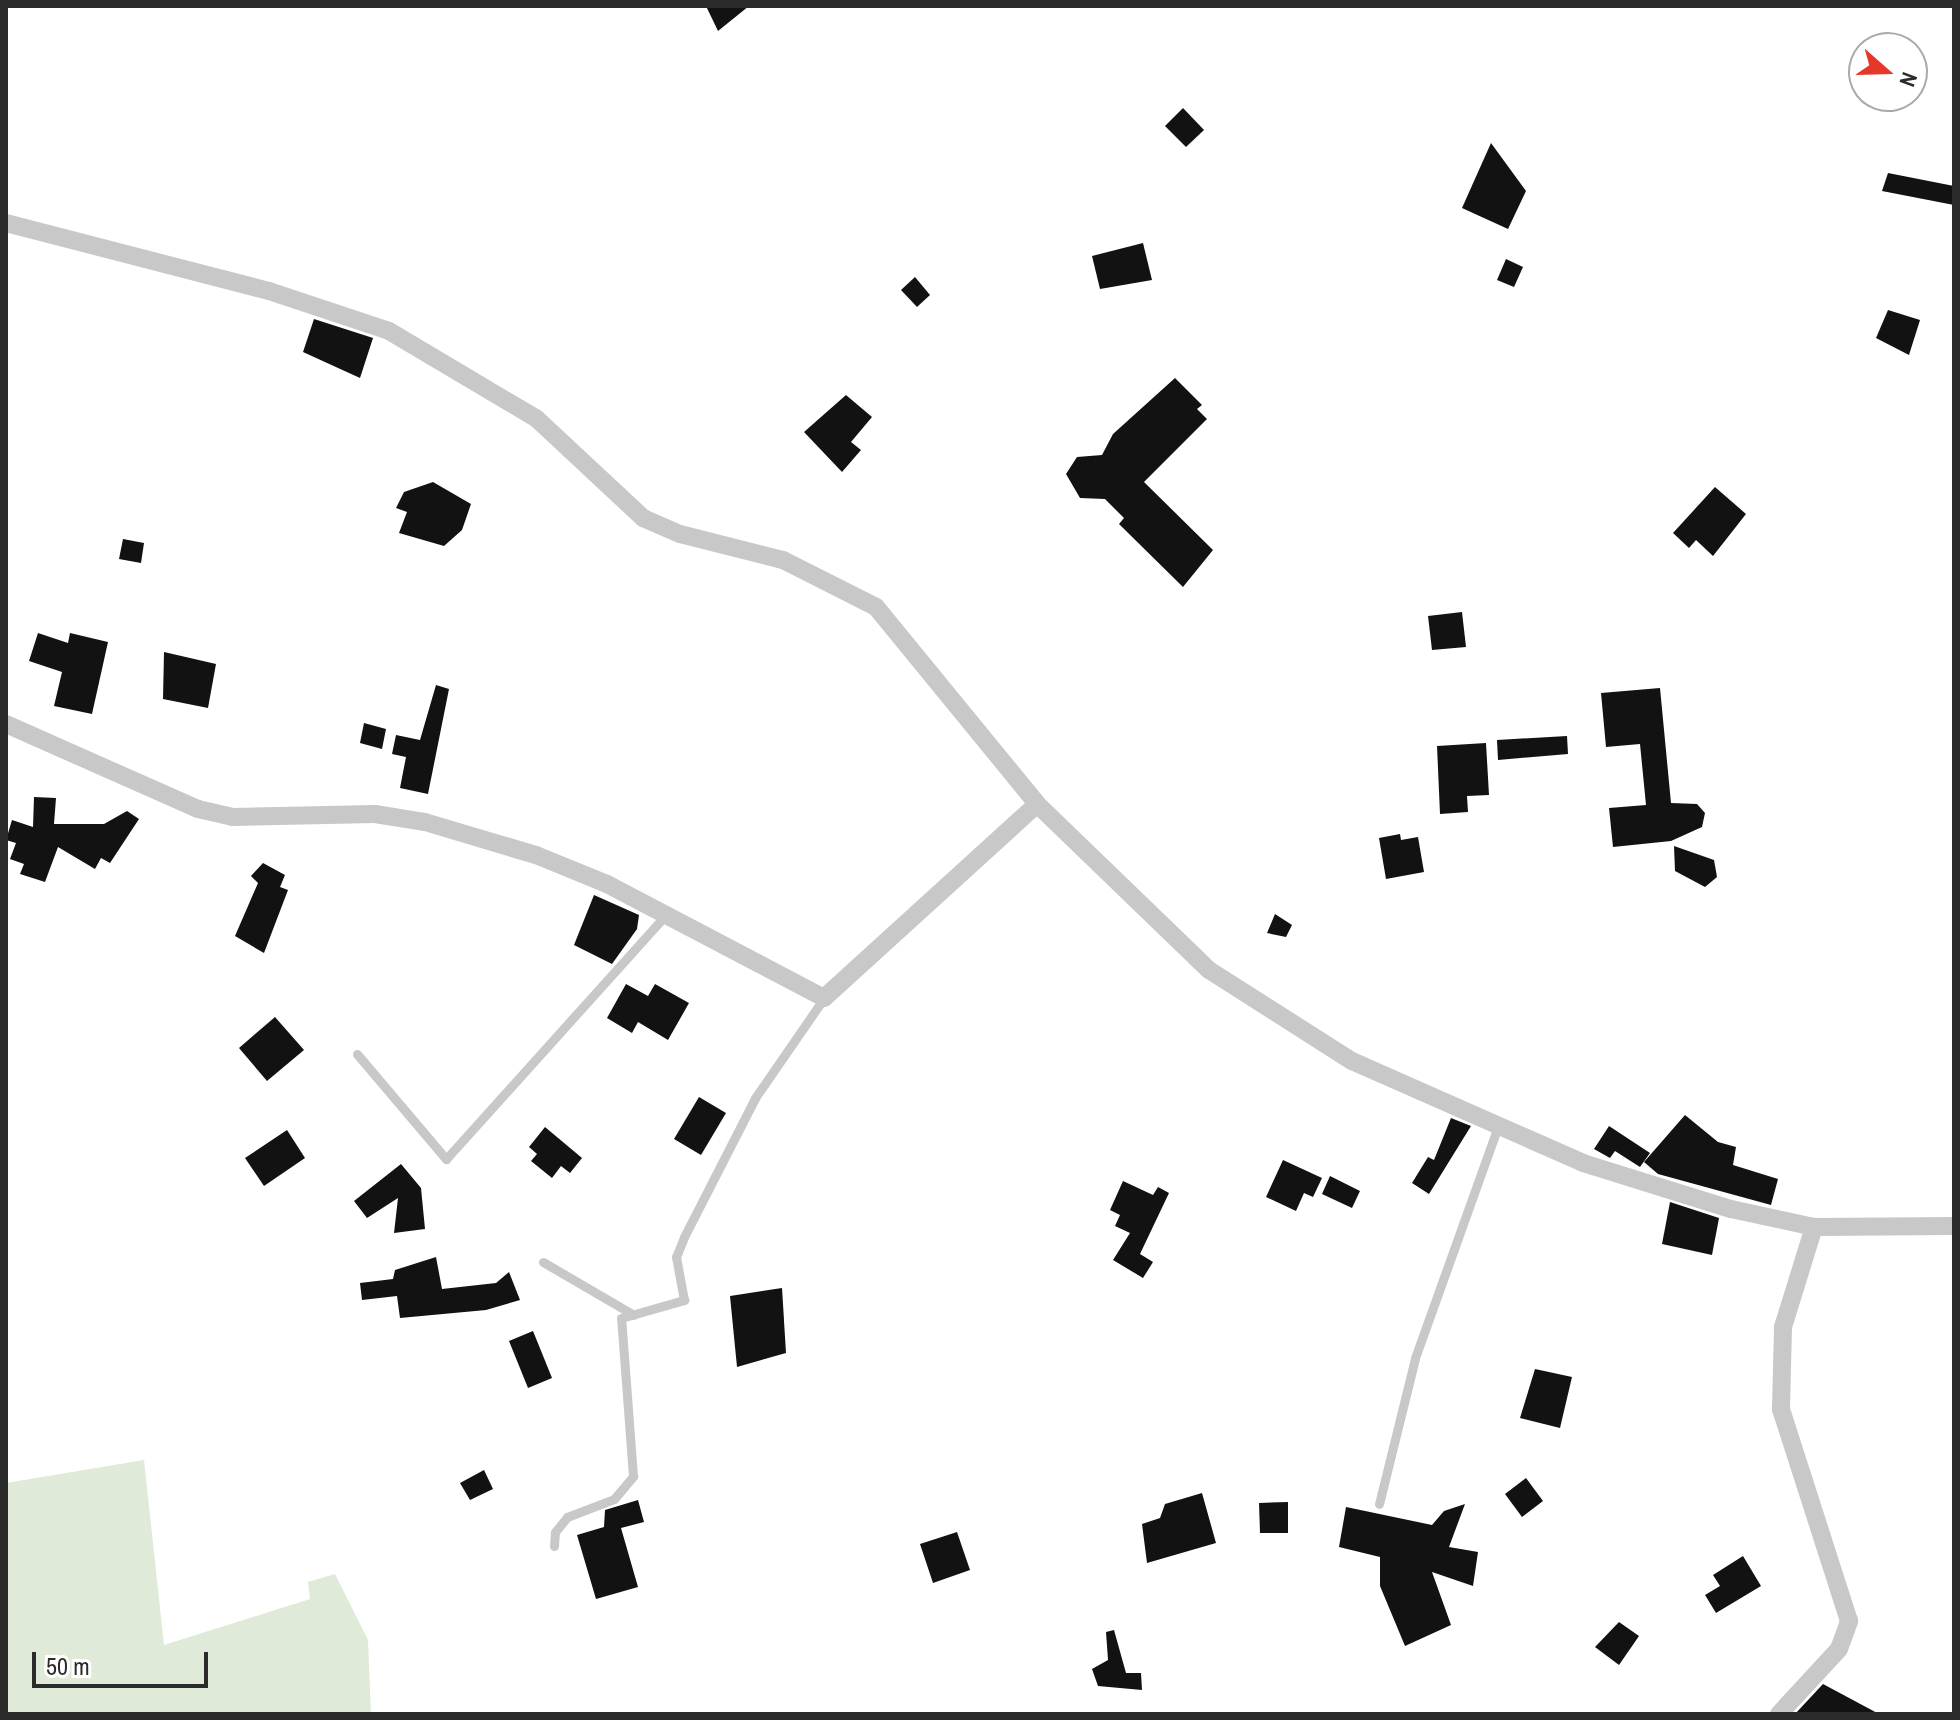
<!DOCTYPE html>
<html>
<head>
<meta charset="utf-8">
<style>
  body { margin:0 }
  #map { position:relative; width:1960px; height:1720px; overflow:hidden; background:#fff; font-family:"Archivo Narrow",sans-serif }
  div>[style] { position:absolute }
  [style*='--x'] { left:calc(var(--x)*1px); top:calc(var(--y)*1px); width:calc(var(--w)*1px); rotate:calc(var(--a)*1deg) }
  .green>* { inset:0; background:#dfead8 }
  .building>* { inset:0; background:#121212 }
  .lane>* { height:9px; margin:-4.5px; padding:0 4.5px; transform-origin:4.5px; border-radius:4.5px; background:#c8c8c8 }
  .street>* { height:18px; margin:-9px; padding:0 9px; transform-origin:9px; border-radius:9px; background:#c8c8c8 }
  span { translate:-50% -50%; white-space:nowrap; text-align:center; line-height:1.15; -webkit-text-stroke:8px #fff; paint-order:stroke }
  .frame { position:absolute; inset:0; border:8px solid #2b2b2b; pointer-events:none }
  .north { position:absolute; left:1848px; top:32px; width:80px; height:80px; box-sizing:border-box; background:#fff; border:2px solid #aaa; border-radius:50%; rotate:110deg; font-size:22px; font-weight:700; line-height:32px; text-align:center; color:#2b2b2b }
  .north::after { content:''; display:block; margin:auto; width:28px; height:36px; background:#e6382a; clip-path:polygon(50% 0,100% 100%,50% 72%,0 100%) }
  .scale { position:absolute; left:32px; top:1652px; width:176px; height:36px; box-sizing:border-box; border:4px solid #2b2b2b; border-top:0; padding-left:10px; font-size:24px; line-height:28px; white-space:nowrap; color:#2b2b2b; -webkit-text-stroke:6px #fff; paint-order:stroke }
</style>
</head>
<body>
<div id="map">
  <div class="green">
    <i style="clip-path:polygon(144px 1460px,164px 1645px,310px 1599px,308px 1582px,335px 1574px,368px 1640px,371px 1714px,6px 1714px,6px 1483px)"></i>
  </div>
  <div class="building">
    <i style="clip-path:polygon(706px 6px,749px 6px,718px 31px)"></i>
    <i style="clip-path:polygon(1183px 108px,1204px 130px,1186px 147px,1165px 126px)"></i>
    <i style="clip-path:polygon(1491px 143px,1526px 191px,1508px 229px,1462px 208px)"></i>
    <i style="clip-path:polygon(1888px 173px,1954px 186px,1954px 205px,1882px 191px)"></i>
    <i style="clip-path:polygon(1143px 243px,1152px 280px,1100px 289px,1092px 256px)"></i>
    <i style="clip-path:polygon(1506px 259px,1523px 267px,1514px 287px,1497px 280px)"></i>
    <i style="clip-path:polygon(915px 277px,930px 295px,917px 307px,901px 290px)"></i>
    <i style="clip-path:polygon(1888px 310px,1920px 320px,1909px 355px,1876px 338px)"></i>
    <i style="clip-path:polygon(314px 319px,373px 338px,360px 378px,303px 352px)"></i>
    <i style="clip-path:polygon(1175px 378px,1202px 405px,1197px 409px,1207px 419px,1144px 482px,1213px 550px,1183px 587px,1119px 524px,1124px 518px,1105px 499px,1080px 498px,1066px 474px,1077px 457px,1102px 455px,1113px 434px)"></i>
    <i style="clip-path:polygon(846px 395px,872px 417px,851px 442px,861px 450px,842px 472px,804px 432px)"></i>
    <i style="clip-path:polygon(433px 482px,471px 504px,462px 530px,444px 546px,399px 533px,407px 512px,396px 508px,404px 492px)"></i>
    <i style="clip-path:polygon(1715px 487px,1746px 514px,1713px 556px,1696px 540px,1689px 548px,1673px 533px)"></i>
    <i style="clip-path:polygon(123px 539px,144px 543px,141px 563px,119px 559px)"></i>
    <i style="clip-path:polygon(1462px 612px,1466px 647px,1432px 650px,1428px 616px)"></i>
    <i style="clip-path:polygon(38px 633px,68px 643px,70px 633px,108px 642px,92px 714px,54px 706px,62px 672px,29px 661px)"></i>
    <i style="clip-path:polygon(164px 652px,216px 664px,208px 708px,163px 699px)"></i>
    <i style="clip-path:polygon(436px 685px,449px 689px,428px 794px,400px 788px,406px 757px,392px 754px,396px 735px,420px 740px)"></i>
    <i style="clip-path:polygon(1660px 688px,1671px 803px,1697px 804px,1705px 813px,1702px 827px,1671px 841px,1613px 847px,1609px 808px,1646px 805px,1640px 744px,1606px 747px,1601px 693px)"></i>
    <i style="clip-path:polygon(364px 723px,386px 729px,382px 749px,360px 743px)"></i>
    <i style="clip-path:polygon(1567px 736px,1568px 754px,1498px 760px,1497px 740px)"></i>
    <i style="clip-path:polygon(1486px 743px,1489px 795px,1467px 796px,1468px 812px,1440px 814px,1437px 746px)"></i>
    <i style="clip-path:polygon(34px 797px,56px 798px,54px 824px,104px 824px,127px 811px,139px 819px,110px 863px,101px 858px,95px 869px,58px 847px,45px 882px,20px 874px,24px 864px,10px 859px,16px 843px,6px 840px,12px 820px,33px 827px)"></i>
    <i style="clip-path:polygon(1400px 834px,1401px 840px,1418px 837px,1424px 872px,1386px 879px,1379px 838px)"></i>
    <i style="clip-path:polygon(1674px 846px,1714px 860px,1717px 877px,1705px 887px,1675px 871px)"></i>
    <i style="clip-path:polygon(263px 863px,285px 875px,280px 887px,288px 890px,264px 953px,235px 936px,258px 883px,251px 876px)"></i>
    <i style="clip-path:polygon(594px 895px,639px 915px,637px 929px,612px 964px,574px 945px)"></i>
    <i style="clip-path:polygon(1275px 914px,1292px 925px,1286px 937px,1267px 933px)"></i>
    <i style="clip-path:polygon(626px 984px,648px 996px,655px 984px,689px 1003px,668px 1040px,638px 1022px,632px 1033px,607px 1018px)"></i>
    <i style="clip-path:polygon(275px 1017px,304px 1050px,267px 1081px,239px 1048px)"></i>
    <i style="clip-path:polygon(699px 1097px,726px 1113px,701px 1155px,674px 1139px)"></i>
    <i style="clip-path:polygon(1685px 1115px,1718px 1142px,1736px 1147px,1733px 1165px,1778px 1179px,1771px 1205px,1658px 1174px,1644px 1162px)"></i>
    <i style="clip-path:polygon(1451px 1118px,1471px 1126px,1429px 1194px,1412px 1183px,1428px 1157px,1434px 1160px)"></i>
    <i style="clip-path:polygon(1609px 1126px,1650px 1153px,1640px 1167px,1615px 1151px,1610px 1158px,1594px 1149px)"></i>
    <i style="clip-path:polygon(545px 1127px,582px 1158px,570px 1173px,561px 1166px,552px 1178px,531px 1161px,537px 1154px,529px 1147px)"></i>
    <i style="clip-path:polygon(287px 1130px,305px 1158px,264px 1186px,245px 1158px)"></i>
    <i style="clip-path:polygon(1283px 1160px,1322px 1178px,1313px 1197px,1304px 1193px,1296px 1211px,1266px 1197px)"></i>
    <i style="clip-path:polygon(401px 1164px,421px 1188px,425px 1229px,394px 1233px,398px 1198px,367px 1218px,354px 1201px)"></i>
    <i style="clip-path:polygon(1330px 1176px,1360px 1191px,1352px 1208px,1322px 1194px)"></i>
    <i style="clip-path:polygon(1123px 1181px,1153px 1195px,1158px 1187px,1169px 1193px,1140px 1254px,1153px 1262px,1143px 1278px,1113px 1260px,1130px 1233px,1115px 1226px,1120px 1215px,1110px 1210px)"></i>
    <i style="clip-path:polygon(1670px 1202px,1719px 1218px,1712px 1255px,1662px 1244px)"></i>
    <i style="clip-path:polygon(436px 1257px,442px 1289px,496px 1283px,509px 1272px,520px 1300px,486px 1310px,400px 1318px,397px 1296px,362px 1300px,360px 1283px,393px 1279px,395px 1270px)"></i>
    <i style="clip-path:polygon(782px 1288px,786px 1353px,737px 1367px,730px 1296px)"></i>
    <i style="clip-path:polygon(533px 1331px,552px 1378px,528px 1388px,509px 1341px)"></i>
    <i style="clip-path:polygon(1535px 1369px,1572px 1377px,1560px 1428px,1520px 1418px)"></i>
    <i style="clip-path:polygon(484px 1470px,493px 1489px,470px 1500px,460px 1483px)"></i>
    <i style="clip-path:polygon(1526px 1478px,1543px 1501px,1522px 1517px,1505px 1494px)"></i>
    <i style="clip-path:polygon(1202px 1493px,1216px 1543px,1147px 1563px,1142px 1524px,1160px 1518px,1165px 1504px)"></i>
    <i style="clip-path:polygon(638px 1500px,644px 1522px,621px 1528px,638px 1587px,596px 1599px,577px 1535px,604px 1527px,605px 1510px)"></i>
    <i style="clip-path:polygon(1288px 1502px,1288px 1533px,1260px 1533px,1259px 1503px)"></i>
    <i style="clip-path:polygon(1465px 1504px,1449px 1547px,1478px 1552px,1473px 1586px,1432px 1572px,1451px 1625px,1405px 1646px,1380px 1586px,1380px 1557px,1339px 1547px,1346px 1507px,1432px 1525px,1444px 1511px)"></i>
    <i style="clip-path:polygon(957px 1532px,970px 1570px,933px 1583px,920px 1544px)"></i>
    <i style="clip-path:polygon(1743px 1556px,1761px 1586px,1716px 1613px,1705px 1595px,1720px 1586px,1713px 1575px)"></i>
    <i style="clip-path:polygon(1619px 1622px,1639px 1636px,1619px 1665px,1595px 1647px)"></i>
    <i style="clip-path:polygon(1114px 1630px,1126px 1673px,1141px 1673px,1142px 1690px,1098px 1686px,1092px 1669px,1108px 1660px,1106px 1632px)"></i>
    <i style="clip-path:polygon(1823px 1684px,1879px 1714px,1795px 1714px)"></i>
  </div>
  <div class="lane">
    <i style="--x:357;--y:1054;--w:138;--a:49.7"></i>
    <i style="--x:446;--y:1159;--w:327;--a:-48"></i>
    <i style="--x:543;--y:1262;--w:105;--a:30.2"></i>
    <i style="--x:1379;--y:1504;--w:150;--a:-76.1"></i>
    <i style="--x:1415;--y:1358;--w:246;--a:-70.3"></i>
    <i style="--x:554;--y:1546;--w:14;--a:-86"></i>
    <i style="--x:555;--y:1532;--w:19;--a:-51"></i>
    <i style="--x:567;--y:1517;--w:50;--a:-21"></i>
    <i style="--x:614;--y:1499;--w:30;--a:-50"></i>
    <i style="--x:633;--y:1476;--w:158;--a:-94.3"></i>
    <i style="--x:621;--y:1318;--w:66;--a:-15.9"></i>
    <i style="--x:684;--y:1300;--w:44;--a:-100.5"></i>
    <i style="--x:676;--y:1257;--w:22;--a:-68"></i>
    <i style="--x:684;--y:1237;--w:156;--a:-62.9"></i>
    <i style="--x:755;--y:1098;--w:121;--a:-55.4"></i>
  </div>
  <div class="street">
    <i style="--x:6;--y:223;--w:272;--a:14.5"></i>
    <i style="--x:269;--y:291;--w:126;--a:18.4"></i>
    <i style="--x:389;--y:331;--w:172;--a:30.7"></i>
    <i style="--x:537;--y:419;--w:145;--a:43"></i>
    <i style="--x:643;--y:518;--w:40;--a:23.4"></i>
    <i style="--x:680;--y:534;--w:106;--a:14.2"></i>
    <i style="--x:783;--y:560;--w:104;--a:26.8"></i>
    <i style="--x:876;--y:607;--w:254;--a:50.7"></i>
    <i style="--x:1037;--y:804;--w:239;--a:44"></i>
    <i style="--x:1209;--y:970;--w:169;--a:32.5"></i>
    <i style="--x:1352;--y:1061;--w:253;--a:23.8"></i>
    <i style="--x:1583;--y:1163;--w:155;--a:17.3"></i>
    <i style="--x:1731;--y:1209;--w:85;--a:12.2"></i>
    <i style="--x:1814;--y:1227;--w:140;--a:-0.4"></i>
    <i style="--x:6;--y:724;--w:210;--a:23.9"></i>
    <i style="--x:198;--y:809;--w:36;--a:13"></i>
    <i style="--x:233;--y:817;--w:142;--a:-1.2"></i>
    <i style="--x:375;--y:814;--w:51;--a:9.1"></i>
    <i style="--x:425;--y:822;--w:116;--a:16.6"></i>
    <i style="--x:536;--y:855;--w:77;--a:22.2"></i>
    <i style="--x:607;--y:884;--w:245;--a:27.7"></i>
    <i style="--x:824;--y:998;--w:288;--a:-42.3"></i>
    <i style="--x:1779;--y:1714;--w:88;--a:-47.3"></i>
    <i style="--x:1839;--y:1649;--w:30;--a:-70"></i>
    <i style="--x:1849;--y:1621;--w:223;--a:-107.8"></i>
    <i style="--x:1781;--y:1409;--w:82;--a:-88.6"></i>
    <i style="--x:1783;--y:1327;--w:105;--a:-72.8"></i>
  </div>
  <div class="frame"></div>
  <div class="north">N</div>
  <div class="scale">50 m</div>
</div>
</body>
</html>
